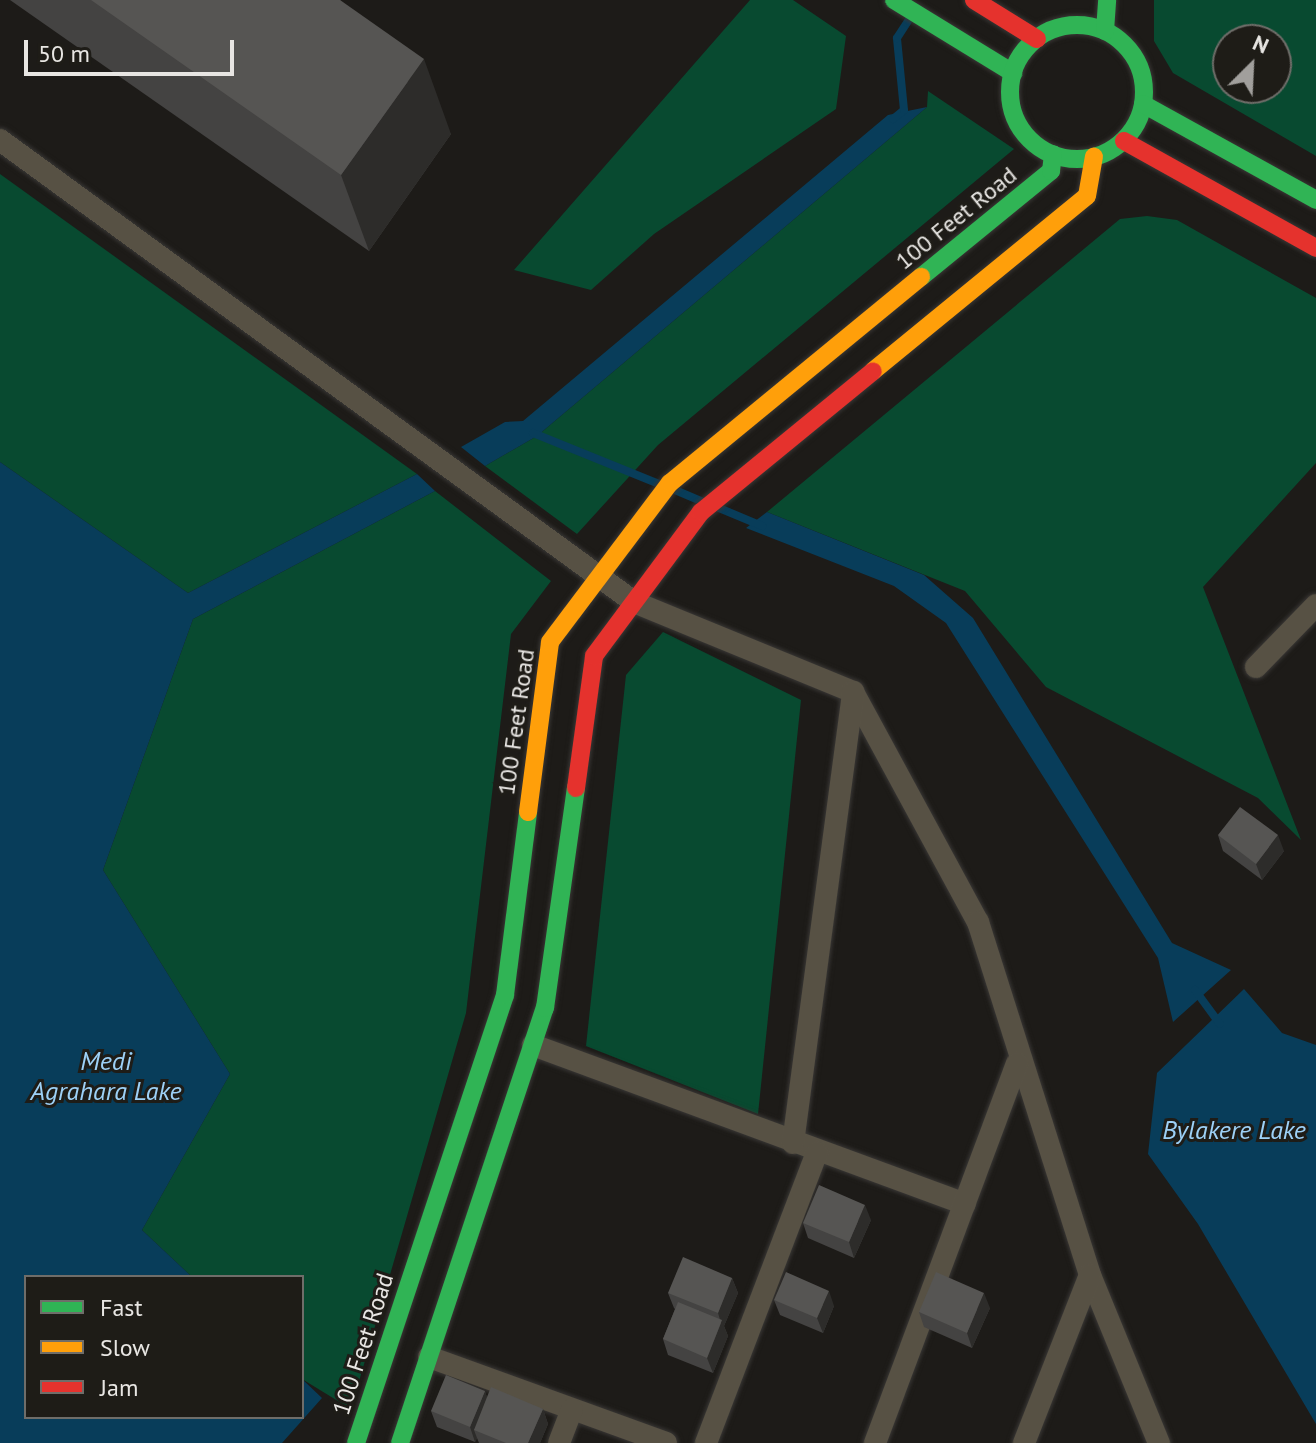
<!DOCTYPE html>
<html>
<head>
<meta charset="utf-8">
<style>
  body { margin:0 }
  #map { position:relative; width:1316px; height:1443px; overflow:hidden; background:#1d1b18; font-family:"PT Sans",sans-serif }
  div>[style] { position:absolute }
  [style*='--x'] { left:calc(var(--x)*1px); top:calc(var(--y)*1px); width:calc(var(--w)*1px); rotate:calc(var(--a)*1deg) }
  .green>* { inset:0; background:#084a30 }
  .water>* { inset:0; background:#083d5a }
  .stream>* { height:8px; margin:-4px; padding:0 4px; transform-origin:4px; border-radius:4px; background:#083d5a }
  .roads { filter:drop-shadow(0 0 2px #393735) drop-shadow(0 0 2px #393735) }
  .street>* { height:22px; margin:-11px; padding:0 11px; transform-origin:11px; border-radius:11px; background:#575144 }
  .fast>* { height:18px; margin:-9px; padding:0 9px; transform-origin:9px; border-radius:9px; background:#30b455 }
  .fast>.ring { margin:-9px; padding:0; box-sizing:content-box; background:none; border:18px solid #30b455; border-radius:50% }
  .slow>* { height:18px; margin:-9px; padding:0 9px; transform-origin:9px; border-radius:9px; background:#ff9f0a }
  .jam>* { height:18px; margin:-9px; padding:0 9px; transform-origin:9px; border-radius:9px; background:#e5322d }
  .wall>* { inset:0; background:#444342 }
  .shaded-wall>* { inset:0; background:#2d2c2a }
  .building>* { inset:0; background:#565553 }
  span { translate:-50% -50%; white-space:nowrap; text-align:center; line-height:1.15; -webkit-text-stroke:6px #1e1c17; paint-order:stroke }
  .street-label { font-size:24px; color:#e8e6e3 }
  .water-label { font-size:26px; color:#9dd1f7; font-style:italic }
  .legend { position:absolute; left:24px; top:1275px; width:280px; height:144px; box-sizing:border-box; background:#1e1c17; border:2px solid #6f6d69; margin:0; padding:10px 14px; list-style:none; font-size:24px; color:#e8e6e3 }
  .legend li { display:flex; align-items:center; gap:16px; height:40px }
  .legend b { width:40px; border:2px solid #6f6d69 }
  .north { position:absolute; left:1212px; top:24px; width:80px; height:80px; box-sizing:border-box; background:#1e1c17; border:2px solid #6f6d69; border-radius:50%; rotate:24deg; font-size:22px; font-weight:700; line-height:32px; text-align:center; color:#e8e6e3 }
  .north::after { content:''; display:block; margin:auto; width:28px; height:36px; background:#a19f9c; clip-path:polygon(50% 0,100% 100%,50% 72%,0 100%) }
  .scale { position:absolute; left:24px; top:40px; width:210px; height:36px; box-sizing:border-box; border:4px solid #e8e6e3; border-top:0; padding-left:10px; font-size:24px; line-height:28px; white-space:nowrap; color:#e8e6e3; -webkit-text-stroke:6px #1e1c17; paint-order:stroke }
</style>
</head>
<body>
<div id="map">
  <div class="green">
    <i style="clip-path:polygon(750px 0,793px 0,846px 36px,836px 109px,654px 234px,591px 290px,514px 270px)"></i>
    <i style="clip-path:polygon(evenodd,1154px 0,1316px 0,1316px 156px,1173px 73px,1154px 41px,1154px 0,1276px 40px,1276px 88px,1228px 88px,1228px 40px,1276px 40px)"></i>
    <i style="clip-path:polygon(928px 91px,1014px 149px,658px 445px,577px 534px,485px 466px,537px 436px,927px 107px)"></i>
    <i style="clip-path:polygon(0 174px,417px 474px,188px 593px,0 462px)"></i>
    <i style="clip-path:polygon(1147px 216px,1177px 220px,1316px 298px,1316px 463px,1203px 587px,1301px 840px,1258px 798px,1046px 687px,965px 591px,767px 512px,1120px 219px)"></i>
    <i style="clip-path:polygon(435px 491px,551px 581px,511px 634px,466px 1013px,351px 1409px,302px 1379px,302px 1277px,192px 1277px,142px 1230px,230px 1074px,103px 870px,193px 619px)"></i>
    <i style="clip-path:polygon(663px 632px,801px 700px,758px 1114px,586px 1046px,626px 675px)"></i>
  </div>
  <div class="water">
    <i style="clip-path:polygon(927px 107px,537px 436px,485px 466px,461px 447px,505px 422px,523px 421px,888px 115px)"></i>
    <i style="clip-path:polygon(0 462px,188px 593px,417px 474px,435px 491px,193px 619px,103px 870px,230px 1074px,142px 1230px,192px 1277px,26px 1277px,26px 1417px,302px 1417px,302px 1379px,322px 1398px,282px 1443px,0 1443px)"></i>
    <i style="clip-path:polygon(767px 512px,924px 575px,973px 618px,1172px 943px,1231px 970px,1173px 1022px,1158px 958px,946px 623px,894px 586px,746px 528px)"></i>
    <i style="clip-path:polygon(1244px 989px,1282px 1033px,1316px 1045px,1316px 1424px,1198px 1224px,1148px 1154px,1157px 1073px)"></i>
  </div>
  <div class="stream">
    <i style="--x:893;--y:119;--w:14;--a:-39"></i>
    <i style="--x:904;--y:110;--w:72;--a:-95.6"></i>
    <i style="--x:897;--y:38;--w:24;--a:-57"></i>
    <i style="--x:533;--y:433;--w:136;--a:22"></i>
    <i style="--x:675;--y:490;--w:30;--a:23"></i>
    <i style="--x:719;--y:508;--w:47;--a:22.7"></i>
    <i style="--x:1195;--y:990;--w:42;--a:53.7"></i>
  </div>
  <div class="roads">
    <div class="street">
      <i style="--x:0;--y:140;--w:784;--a:36.08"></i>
      <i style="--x:634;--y:602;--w:237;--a:22.3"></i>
      <i style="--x:853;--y:692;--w:262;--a:61.5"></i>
      <i style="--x:978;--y:922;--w:370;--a:72.4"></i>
      <i style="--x:1090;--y:1275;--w:182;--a:67.7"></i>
      <i style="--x:1256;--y:667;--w:86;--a:-45.9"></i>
      <i style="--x:533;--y:1045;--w:460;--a:20.2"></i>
      <i style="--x:793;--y:1143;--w:455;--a:-82.4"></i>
      <i style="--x:429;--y:1357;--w:252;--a:19.9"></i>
      <i style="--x:559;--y:1443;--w:36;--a:-69"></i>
      <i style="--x:706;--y:1443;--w:311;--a:-69.1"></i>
      <i style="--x:875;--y:1443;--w:405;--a:-69.5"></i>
      <i style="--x:1024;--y:1443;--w:180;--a:-68.6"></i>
    </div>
    <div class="fast">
      <i style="--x:894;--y:0;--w:140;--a:31.5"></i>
      <i class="ring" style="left:1010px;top:25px;width:116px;height:116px"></i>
      <i style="--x:1105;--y:31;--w:31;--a:-86"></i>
      <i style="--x:1143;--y:104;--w:198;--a:29"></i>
      <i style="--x:921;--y:277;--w:168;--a:-39.2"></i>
      <i style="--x:1051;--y:171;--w:17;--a:-83"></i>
      <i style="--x:356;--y:1443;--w:472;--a:-71.6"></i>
      <i style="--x:505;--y:995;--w:184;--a:-82.8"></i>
      <i style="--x:400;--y:1443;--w:459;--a:-71.6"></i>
      <i style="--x:545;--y:1008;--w:222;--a:-82"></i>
    </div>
    <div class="slow">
      <i style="--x:873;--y:371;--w:276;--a:-39.3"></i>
      <i style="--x:1087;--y:196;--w:40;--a:-80"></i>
      <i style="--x:528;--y:812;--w:171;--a:-82.6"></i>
      <i style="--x:550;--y:642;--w:199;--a:-53"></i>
      <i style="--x:670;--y:483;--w:325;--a:-39.4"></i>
    </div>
    <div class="jam">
      <i style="--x:974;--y:0;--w:74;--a:31.8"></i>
      <i style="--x:1124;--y:141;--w:220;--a:29.1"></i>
      <i style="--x:576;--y:788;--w:133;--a:-82.2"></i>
      <i style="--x:594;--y:656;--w:179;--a:-53.4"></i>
      <i style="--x:701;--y:512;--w:222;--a:-39.3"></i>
    </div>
  </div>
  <div class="wall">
    <i style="clip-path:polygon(10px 0,340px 0,451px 134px,369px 251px)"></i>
    <i style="clip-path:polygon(1218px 835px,1284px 851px,1262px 880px,1223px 851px)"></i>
    <i style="clip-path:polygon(871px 1220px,854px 1258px,808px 1238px,803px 1223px)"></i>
    <i style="clip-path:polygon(732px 1278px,738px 1293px,724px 1326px,728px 1336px,713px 1373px,668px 1355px,663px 1339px,675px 1309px,674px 1308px,668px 1293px)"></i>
    <i style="clip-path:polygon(774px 1300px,834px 1306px,823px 1333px,780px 1315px)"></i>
    <i style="clip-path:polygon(990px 1308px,972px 1348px,924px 1327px,919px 1312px)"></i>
    <i style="clip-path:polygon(485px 1391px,487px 1398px,543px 1409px,548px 1424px,540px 1443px,479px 1443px,477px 1438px,475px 1442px,437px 1427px,431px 1411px)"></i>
  </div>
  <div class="shaded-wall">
    <i style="clip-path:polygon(424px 59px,451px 134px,369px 251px,341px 175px)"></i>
    <i style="clip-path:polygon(1278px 835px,1284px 851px,1262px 880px,1256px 864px)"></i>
    <i style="clip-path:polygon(865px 1205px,871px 1220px,854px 1258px,849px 1242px)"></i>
    <i style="clip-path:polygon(732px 1278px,738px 1293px,724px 1326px,728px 1336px,713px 1373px,707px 1358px,721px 1323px,718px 1313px)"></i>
    <i style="clip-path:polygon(829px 1291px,834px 1306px,823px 1333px,817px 1318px)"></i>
    <i style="clip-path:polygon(984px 1293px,990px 1308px,972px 1348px,967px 1333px)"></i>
    <i style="clip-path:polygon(485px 1391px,490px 1406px,474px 1430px,477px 1438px,475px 1442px,470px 1427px)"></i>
    <i style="clip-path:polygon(543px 1409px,548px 1424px,540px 1443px,528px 1443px)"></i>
  </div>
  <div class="building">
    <i style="clip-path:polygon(91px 0,340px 0,424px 59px,341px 175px)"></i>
    <i style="clip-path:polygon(1240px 807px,1278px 835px,1256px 864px,1218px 835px)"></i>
    <i style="clip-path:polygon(819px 1185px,865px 1205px,849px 1242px,803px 1223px)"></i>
    <i style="clip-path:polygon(683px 1257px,732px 1278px,718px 1313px,668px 1293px)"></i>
    <i style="clip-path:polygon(786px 1272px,829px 1291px,817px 1318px,774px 1300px)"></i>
    <i style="clip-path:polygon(936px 1272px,984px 1293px,967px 1333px,919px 1312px)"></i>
    <i style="clip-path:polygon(678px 1302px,722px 1320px,707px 1358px,663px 1339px)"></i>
    <i style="clip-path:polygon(446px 1375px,485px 1391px,470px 1427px,431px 1411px)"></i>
    <i style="clip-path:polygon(491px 1387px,543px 1409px,528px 1443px,506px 1443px,474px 1430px)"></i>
  </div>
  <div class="street-label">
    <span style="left:956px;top:218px;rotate:-39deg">100 Feet Road</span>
    <span style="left:516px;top:722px;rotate:-82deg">100 Feet Road</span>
    <span style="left:363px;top:1344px;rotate:-72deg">100 Feet Road</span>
  </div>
  <div class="water-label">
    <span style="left:106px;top:1076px">Medi<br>Agrahara Lake</span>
    <span style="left:1234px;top:1130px">Bylakere Lake</span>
  </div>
  <ul class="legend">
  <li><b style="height:10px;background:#30b455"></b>Fast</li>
  <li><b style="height:10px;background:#ff9f0a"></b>Slow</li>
  <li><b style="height:10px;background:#e5322d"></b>Jam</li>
  </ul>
  <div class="north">N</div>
  <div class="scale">50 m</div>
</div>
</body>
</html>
